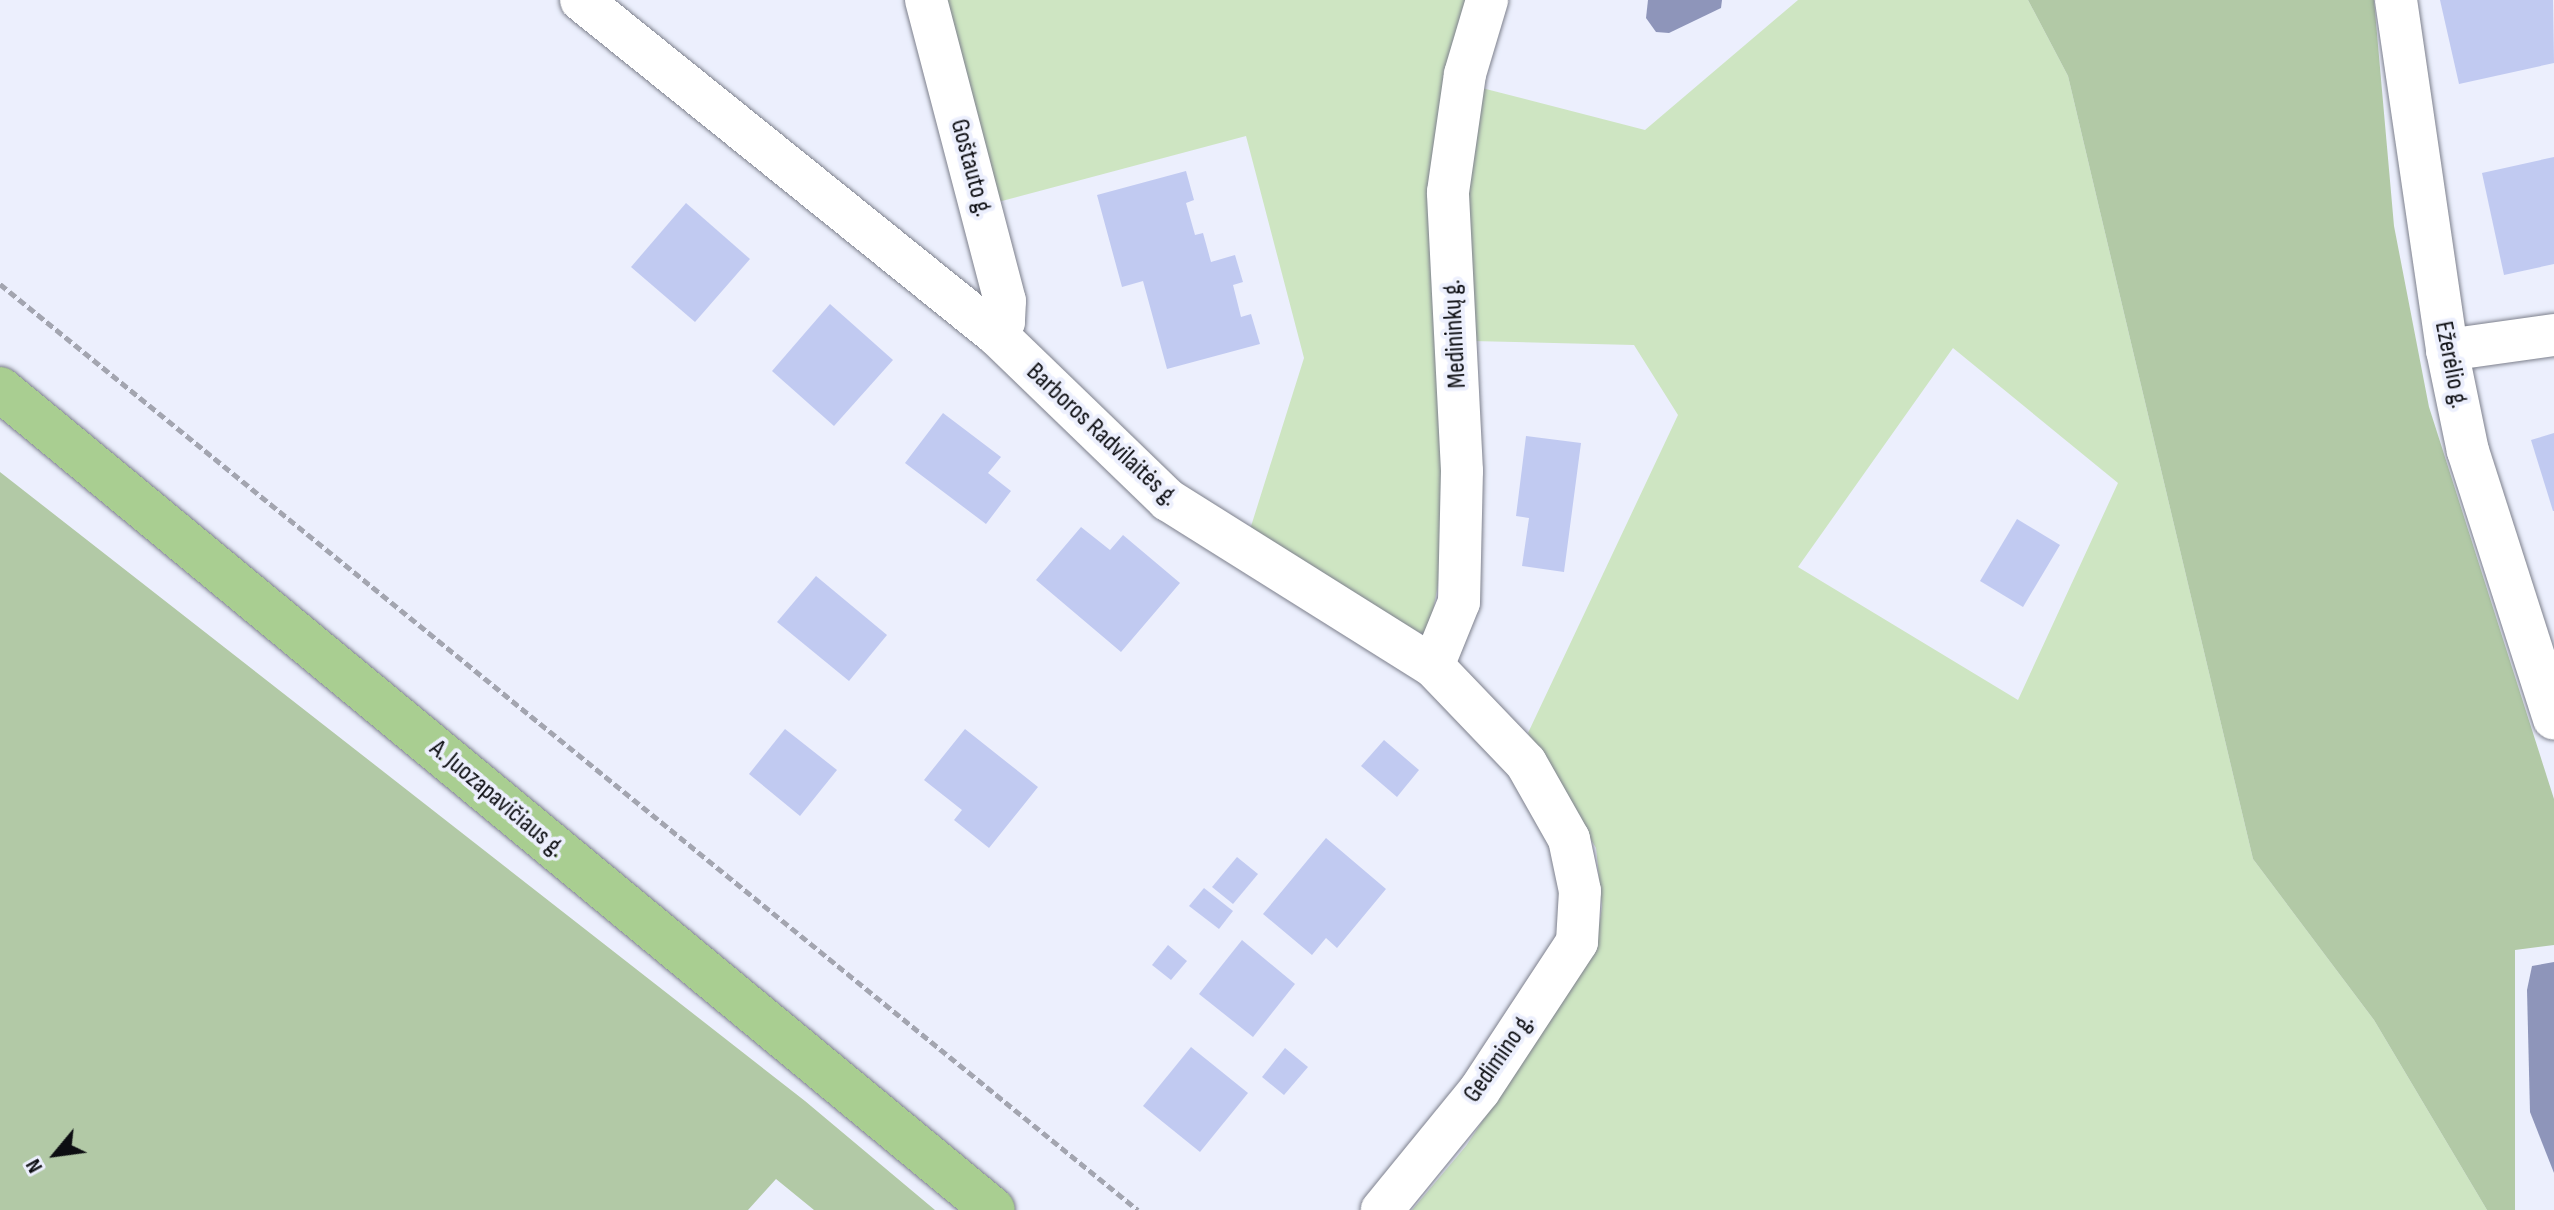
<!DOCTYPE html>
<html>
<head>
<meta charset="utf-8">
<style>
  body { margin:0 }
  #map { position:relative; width:2554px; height:1210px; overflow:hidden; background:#eceffd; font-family:"Sofia Sans Condensed",sans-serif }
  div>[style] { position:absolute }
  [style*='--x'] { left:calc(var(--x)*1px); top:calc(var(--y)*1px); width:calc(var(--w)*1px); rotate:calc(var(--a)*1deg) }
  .green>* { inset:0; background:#cee5c2 }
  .forest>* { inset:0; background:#b2c9a6 }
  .water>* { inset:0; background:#8e95ba }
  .building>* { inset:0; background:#c1caf1 }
  .path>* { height:5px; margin-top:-2.5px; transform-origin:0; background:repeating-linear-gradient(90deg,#a3a5b0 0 8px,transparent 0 12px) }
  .roads { filter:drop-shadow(0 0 2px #7d808c) drop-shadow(0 0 2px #7d808c) }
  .minor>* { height:42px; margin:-21px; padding:0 21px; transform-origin:21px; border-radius:21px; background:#fff }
  .primary>* { height:44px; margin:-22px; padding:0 22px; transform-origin:22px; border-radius:22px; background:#a9ce91 }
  span { translate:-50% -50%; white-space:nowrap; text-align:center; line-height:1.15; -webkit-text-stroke:8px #eceffd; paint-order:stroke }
  .street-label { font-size:26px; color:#0d0e12 }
  .north { position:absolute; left:16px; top:1114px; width:80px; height:80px; -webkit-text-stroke:6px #eceffd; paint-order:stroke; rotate:241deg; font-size:22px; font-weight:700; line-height:32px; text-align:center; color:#0d0e12 }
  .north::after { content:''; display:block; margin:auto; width:28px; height:36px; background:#0d0e12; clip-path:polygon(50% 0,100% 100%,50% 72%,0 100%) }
</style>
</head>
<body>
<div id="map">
  <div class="green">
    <i style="clip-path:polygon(943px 0,1471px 0,1443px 558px,1428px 637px,1247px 539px,1304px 358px,1246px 136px,998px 202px)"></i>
    <i style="clip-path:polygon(evenodd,1798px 0,2028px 0,2068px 76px,2253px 859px,2374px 1020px,2487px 1210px,1412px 1210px,1466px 1146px,1595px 951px,1602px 907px,1596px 848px,1528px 733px,1678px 415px,1634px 345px,1472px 341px,1466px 212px,1478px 87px,1645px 130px,1798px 0,1953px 348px,2118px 483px,2018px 700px,1798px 567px,1953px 348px)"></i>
  </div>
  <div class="forest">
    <i style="clip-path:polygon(2028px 0,2374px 0,2394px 226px,2429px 407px,2554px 799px,2554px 945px,2515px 950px,2515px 1210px,2487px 1210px,2374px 1020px,2253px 859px,2068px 76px)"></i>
    <i style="clip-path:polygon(0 472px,805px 1101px,935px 1210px,814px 1210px,776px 1179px,748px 1210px,0 1210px)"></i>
  </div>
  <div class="water">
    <i style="clip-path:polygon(1648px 0,1722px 0,1721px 8px,1669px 33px,1656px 32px,1646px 18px)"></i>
    <i style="clip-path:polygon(2554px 962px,2554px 1173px,2530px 1112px,2527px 990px,2532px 966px)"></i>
  </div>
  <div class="building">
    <i style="clip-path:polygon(2440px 0,2553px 0,2554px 63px,2459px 84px)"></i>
    <i style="clip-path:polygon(2554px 157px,2554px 264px,2504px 275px,2482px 173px)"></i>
    <i style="clip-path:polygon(1186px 171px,1194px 200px,1186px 203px,1195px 235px,1203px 233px,1211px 262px,1235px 255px,1243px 282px,1233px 285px,1241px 317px,1251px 314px,1260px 344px,1167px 369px,1143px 281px,1122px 287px,1097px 195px)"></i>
    <i style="clip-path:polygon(686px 203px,750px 259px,695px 322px,631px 267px)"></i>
    <i style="clip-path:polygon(830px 304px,893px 360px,834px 426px,772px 371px)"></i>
    <i style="clip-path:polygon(943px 413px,1001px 457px,988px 473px,1011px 491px,986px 524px,905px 463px)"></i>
    <i style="clip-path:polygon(2554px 433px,2554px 511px,2553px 511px,2531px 440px)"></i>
    <i style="clip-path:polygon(1526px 436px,1581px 443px,1564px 572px,1522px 566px,1529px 518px,1516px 516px)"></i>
    <i style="clip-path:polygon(2017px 519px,2060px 545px,2023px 607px,1980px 581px)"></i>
    <i style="clip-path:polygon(1081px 527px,1110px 550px,1123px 535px,1180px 583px,1121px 652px,1036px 580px)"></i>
    <i style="clip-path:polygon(816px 576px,887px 635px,849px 681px,777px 622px)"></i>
    <i style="clip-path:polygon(785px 729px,837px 770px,800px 816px,749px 774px)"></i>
    <i style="clip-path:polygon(965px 729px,1038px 787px,989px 848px,954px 820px,962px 810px,924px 780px)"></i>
    <i style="clip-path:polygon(1384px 740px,1419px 770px,1397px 797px,1361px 766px)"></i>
    <i style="clip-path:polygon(1326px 838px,1386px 889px,1337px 948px,1326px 938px,1312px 955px,1263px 914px)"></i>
    <i style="clip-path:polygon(1237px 857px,1258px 874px,1233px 904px,1212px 887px)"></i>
    <i style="clip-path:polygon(1204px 888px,1233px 911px,1219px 929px,1189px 906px)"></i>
    <i style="clip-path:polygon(1242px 940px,1295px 984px,1253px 1037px,1199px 994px)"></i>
    <i style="clip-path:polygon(1168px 945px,1187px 961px,1171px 980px,1152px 965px)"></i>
    <i style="clip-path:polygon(1191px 1047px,1248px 1093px,1200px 1152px,1143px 1106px)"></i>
    <i style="clip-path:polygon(1285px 1048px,1308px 1067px,1284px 1095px,1262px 1077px)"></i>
  </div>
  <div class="path">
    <i style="--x:0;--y:284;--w:1467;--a:39.14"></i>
  </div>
  <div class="roads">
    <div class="minor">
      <i style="--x:581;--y:0;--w:534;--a:38.84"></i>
      <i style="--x:997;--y:335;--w:238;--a:44"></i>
      <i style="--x:1168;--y:500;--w:313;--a:32.1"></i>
      <i style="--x:1433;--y:666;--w:134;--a:46.2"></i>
      <i style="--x:1526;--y:763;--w:87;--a:60.5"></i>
      <i style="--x:1569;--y:839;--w:53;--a:78.1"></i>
      <i style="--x:1580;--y:891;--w:51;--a:93.4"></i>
      <i style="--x:1577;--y:942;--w:178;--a:123.3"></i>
      <i style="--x:1479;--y:1091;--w:154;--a:129.2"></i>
      <i style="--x:926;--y:0;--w:311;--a:75.3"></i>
      <i style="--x:1005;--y:301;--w:21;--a:93"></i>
      <i style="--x:1004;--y:322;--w:15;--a:118"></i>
      <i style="--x:2396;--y:0;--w:354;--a:81.7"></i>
      <i style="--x:2447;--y:350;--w:103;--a:78.3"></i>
      <i style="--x:2468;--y:451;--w:281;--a:72.2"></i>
      <i style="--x:2447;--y:350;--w:108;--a:-8"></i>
      <i style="--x:1433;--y:666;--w:69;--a:-67.9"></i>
      <i style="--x:1459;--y:602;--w:131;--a:-88.7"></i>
      <i style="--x:1462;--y:471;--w:279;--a:-92.9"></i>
      <i style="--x:1448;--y:192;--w:119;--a:-81.8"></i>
      <i style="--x:1465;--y:74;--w:77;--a:-73.4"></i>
    </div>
    <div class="primary">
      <i style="--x:0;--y:389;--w:1288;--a:39.58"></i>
    </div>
  </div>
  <div class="street-label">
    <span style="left:971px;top:168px;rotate:75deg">Goštauto g.</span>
    <span style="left:1455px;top:334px;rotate:-93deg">Medininkų g.</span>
    <span style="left:2451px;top:365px;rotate:79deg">Ežerėlio g.</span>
    <span style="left:1102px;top:435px;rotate:43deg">Barboros Radvilaitės g.</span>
    <span style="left:497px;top:799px;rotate:40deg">A. Juozapavičiaus g.</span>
    <span style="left:1499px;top:1058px;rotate:-55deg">Gedimino g.</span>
  </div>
  <div class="north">N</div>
</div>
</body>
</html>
